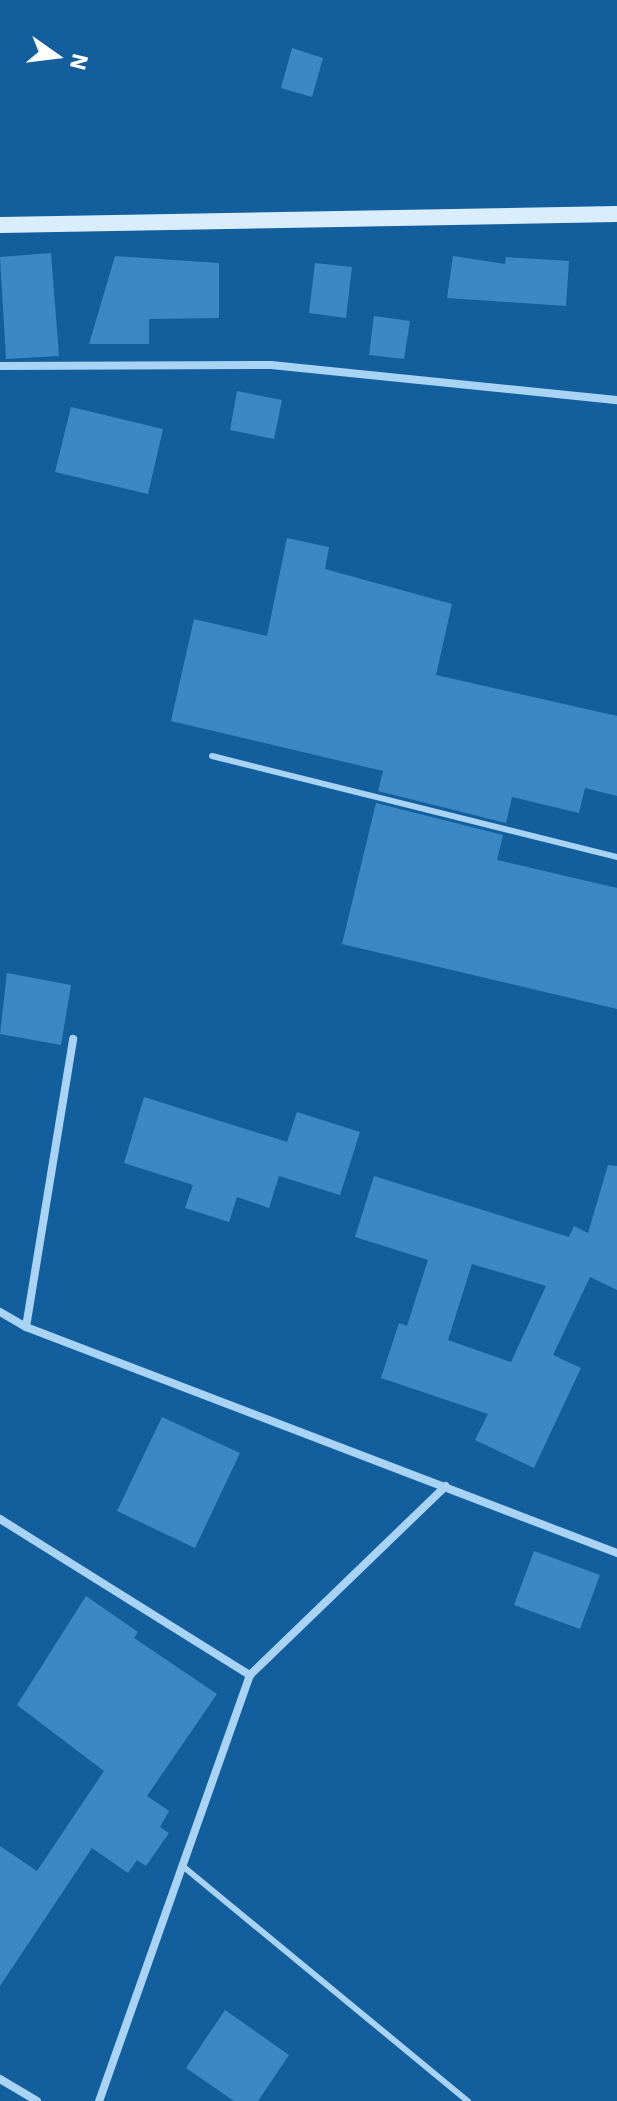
<!DOCTYPE html>
<html>
<head>
<meta charset="utf-8">
<style>
  body { margin:0 }
  #map { position:relative; width:617px; height:2101px; overflow:hidden; background:#135f9d; font-family:"IBM Plex Sans",sans-serif }
  div>[style] { position:absolute }
  [style*='--x'] { left:calc(var(--x)*1px); top:calc(var(--y)*1px); width:calc(var(--w)*1px); rotate:calc(var(--a)*1deg) }
  .building>* { inset:0; background:#3c88c4 }
  .lane>* { height:6px; margin:-3px; padding:0 3px; transform-origin:3px; border-radius:3px; background:#a9d3f4 }
  .street>* { height:8px; margin:-4px; padding:0 4px; transform-origin:4px; border-radius:4px; background:#a9d3f4 }
  .secondary>* { height:16px; margin:-8px; padding:0 8px; transform-origin:8px; border-radius:8px; background:#d9edfd }
  span { translate:-50% -50%; white-space:nowrap; text-align:center; line-height:1.15; -webkit-text-stroke:6px #135f9d; paint-order:stroke }
  .north { position:absolute; left:16px; top:16px; width:80px; height:80px; -webkit-text-stroke:6px #135f9d; paint-order:stroke; rotate:104deg; font-size:22px; font-weight:700; line-height:32px; text-align:center; color:#fff }
  .north::after { content:''; display:block; margin:auto; width:28px; height:36px; background:#fff; clip-path:polygon(50% 0,100% 100%,50% 72%,0 100%) }
</style>
</head>
<body>
<div id="map">
  <div class="building">
    <i style="clip-path:polygon(292px 48px,323px 58px,312px 97px,281px 88px)"></i>
    <i style="clip-path:polygon(51px 253px,59px 356px,6px 359px,0 257px)"></i>
    <i style="clip-path:polygon(115px 256px,219px 263px,219px 318px,149px 319px,149px 344px,89px 344px)"></i>
    <i style="clip-path:polygon(453px 256px,505px 264px,506px 257px,569px 261px,566px 306px,447px 298px)"></i>
    <i style="clip-path:polygon(315px 263px,352px 267px,346px 318px,309px 313px)"></i>
    <i style="clip-path:polygon(374px 316px,410px 321px,404px 359px,369px 355px)"></i>
    <i style="clip-path:polygon(237px 391px,282px 400px,274px 439px,230px 430px)"></i>
    <i style="clip-path:polygon(71px 407px,163px 429px,148px 494px,55px 472px)"></i>
    <i style="clip-path:polygon(287px 538px,329px 547px,325px 569px,452px 604px,436px 675px,617px 716px,617px 796px,585px 788px,579px 813px,512px 797px,506px 823px,378px 791px,383px 771px,171px 721px,194px 619px,267px 636px)"></i>
    <i style="clip-path:polygon(376px 803px,503px 835px,497px 860px,617px 888px,617px 1009px,342px 944px)"></i>
    <i style="clip-path:polygon(7px 973px,71px 985px,61px 1045px,0 1034px)"></i>
    <i style="clip-path:polygon(144px 1097px,287px 1142px,297px 1112px,360px 1132px,340px 1195px,279px 1176px,269px 1208px,237px 1197px,229px 1222px,185px 1208px,193px 1185px,124px 1163px)"></i>
    <i style="clip-path:polygon(evenodd,608px 1165px,617px 1166px,617px 1290px,590px 1277px,553px 1355px,581px 1368px,534px 1468px,475px 1440px,488px 1414px,381px 1378px,399px 1323px,407px 1326px,428px 1260px,355px 1237px,374px 1176px,569px 1237px,574px 1226px,588px 1233px,608px 1165px,472px 1264px,546px 1286px,511px 1362px,448px 1340px,472px 1264px)"></i>
    <i style="clip-path:polygon(162px 1417px,240px 1453px,195px 1548px,117px 1511px)"></i>
    <i style="clip-path:polygon(534px 1551px,600px 1575px,580px 1629px,514px 1605px)"></i>
    <i style="clip-path:polygon(86px 1596px,138px 1632px,134px 1638px,217px 1694px,147px 1796px,169px 1811px,160px 1827px,169px 1833px,146px 1866px,137px 1860px,128px 1873px,92px 1848px,0 1986px,0 1846px,37px 1871px,104px 1771px,17px 1705px)"></i>
    <i style="clip-path:polygon(225px 2010px,289px 2055px,258px 2101px,234px 2101px,186px 2068px)"></i>
  </div>
  <div class="lane">
    <i style="--x:212;--y:756;--w:417;--a:14"></i>
    <i style="--x:185;--y:1868;--w:367;--a:39.5"></i>
  </div>
  <div class="street">
    <i style="--x:0;--y:366;--w:271;--a:-0.2"></i>
    <i style="--x:271;--y:365;--w:348;--a:5.8"></i>
    <i style="--x:0;--y:1312;--w:30;--a:30"></i>
    <i style="--x:26;--y:1327;--w:633;--a:20.93"></i>
    <i style="--x:26;--y:1327;--w:292;--a:-80.7"></i>
    <i style="--x:0;--y:1519;--w:295;--a:32"></i>
    <i style="--x:250;--y:1675;--w:452;--a:109.5"></i>
    <i style="--x:250;--y:1675;--w:272;--a:-44"></i>
    <i style="--x:0;--y:2079;--w:43;--a:30.7"></i>
  </div>
  <div class="secondary">
    <i style="--x:0;--y:225;--w:617;--a:-1.02"></i>
  </div>
  <div class="north">N</div>
</div>
</body>
</html>
